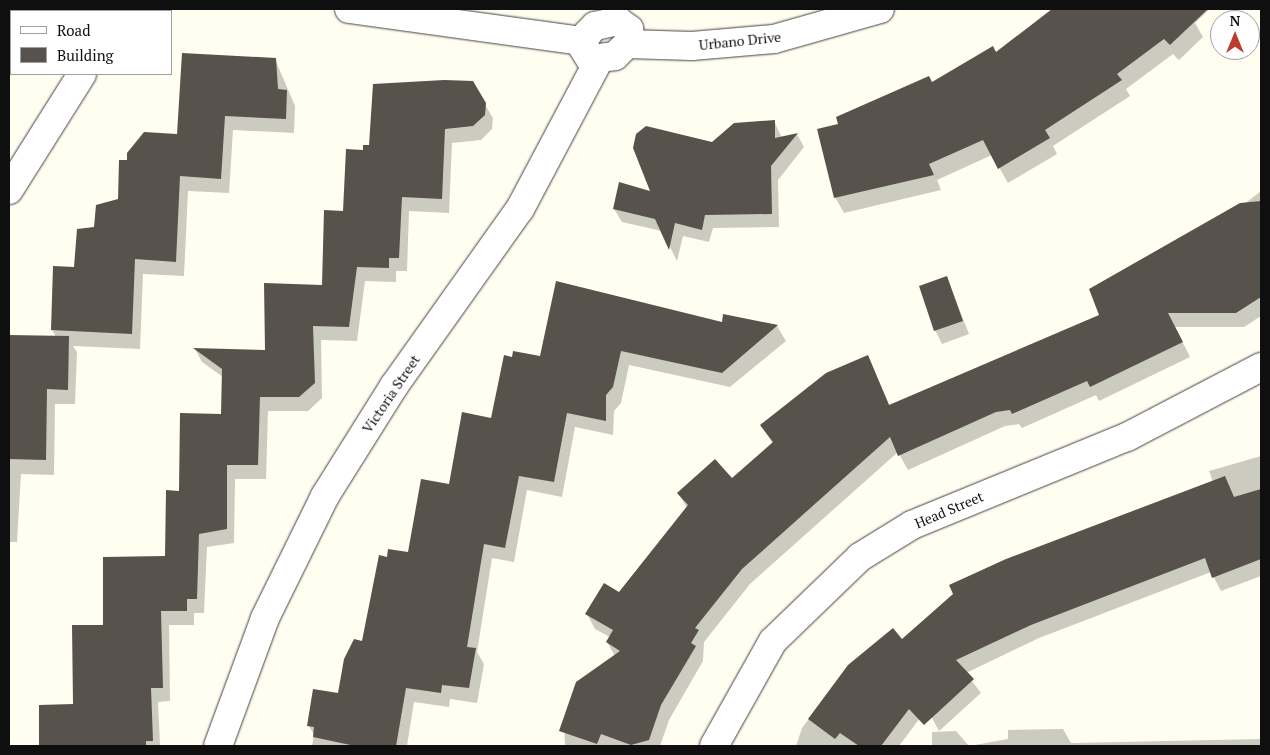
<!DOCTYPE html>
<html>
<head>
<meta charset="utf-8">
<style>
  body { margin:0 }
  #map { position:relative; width:1270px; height:755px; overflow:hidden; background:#fffef1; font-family:"PT Serif",serif }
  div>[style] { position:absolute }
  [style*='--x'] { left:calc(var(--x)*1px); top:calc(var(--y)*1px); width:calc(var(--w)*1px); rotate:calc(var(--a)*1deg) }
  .shadow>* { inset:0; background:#0003 }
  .building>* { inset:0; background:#57524c }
  .roads { filter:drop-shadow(0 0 1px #424242) drop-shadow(0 0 1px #424242) }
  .minor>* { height:28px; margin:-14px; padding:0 14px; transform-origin:14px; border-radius:14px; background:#fff }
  span { translate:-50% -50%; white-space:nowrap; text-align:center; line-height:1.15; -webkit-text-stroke:5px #fff; paint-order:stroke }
  .street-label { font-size:14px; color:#0f0f0f }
  .frame { position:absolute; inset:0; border:10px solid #0f0f0f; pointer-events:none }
  .legend { position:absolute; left:10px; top:10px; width:162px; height:65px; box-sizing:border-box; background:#fff; border:1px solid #9f9f9f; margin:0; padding:6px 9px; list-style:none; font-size:15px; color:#0f0f0f }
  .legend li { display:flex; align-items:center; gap:10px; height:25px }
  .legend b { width:25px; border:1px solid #9f9f9f }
  .north { position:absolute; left:1210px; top:10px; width:50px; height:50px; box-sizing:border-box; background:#fff; border:1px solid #9f9f9f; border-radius:50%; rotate:0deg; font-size:14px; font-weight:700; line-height:20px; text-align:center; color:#0f0f0f }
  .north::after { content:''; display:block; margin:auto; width:18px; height:22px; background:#bc3b2a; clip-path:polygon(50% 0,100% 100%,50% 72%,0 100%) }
</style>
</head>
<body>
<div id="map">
  <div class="shadow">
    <i style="clip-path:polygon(1054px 9px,1210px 9px,1195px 23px,1203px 37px,1179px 60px,1173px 54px,1126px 89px,1130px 96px,1053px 146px,1057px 154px,1008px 183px,992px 155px,937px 180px,941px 190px,844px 213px,835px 197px,840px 125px,996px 53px)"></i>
    <i style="clip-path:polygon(9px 23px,11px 24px,9px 68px)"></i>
    <i style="clip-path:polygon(275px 59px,295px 106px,294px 133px,233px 130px,229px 193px,188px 191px,184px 276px,143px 274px,140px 349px,73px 346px,77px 352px,75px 404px,55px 404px,54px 475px,21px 474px,17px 542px,9px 542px,9px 336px,56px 337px,52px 330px,54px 267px,75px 268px,96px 228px,119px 200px,128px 161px,179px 136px)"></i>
    <i style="clip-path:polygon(472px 83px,493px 118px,492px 129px,481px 140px,452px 143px,449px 213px,409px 211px,407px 271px,396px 271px,396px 282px,365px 281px,357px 341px,321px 340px,322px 398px,308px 411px,268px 411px,266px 479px,235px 479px,234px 543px,207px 547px,204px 613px,194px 613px,194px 625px,169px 625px,170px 701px,158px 702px,160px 746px,41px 746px,40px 706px,75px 705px,104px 626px,166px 558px,180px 492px,222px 415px,223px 377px,202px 362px,195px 349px,266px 351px,323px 286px,365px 151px)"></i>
    <i style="clip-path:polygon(774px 121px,782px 138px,797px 134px,804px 147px,778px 180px,779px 227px,713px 228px,709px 242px,683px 236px,677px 261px,662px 231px,622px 222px,614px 209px,652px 193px,713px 143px)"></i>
    <i style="clip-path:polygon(1261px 191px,1261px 316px,1244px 327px,1175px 327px,1190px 357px,1099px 401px,1096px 395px,1022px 428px,1019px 424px,1005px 426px,908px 470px,898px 452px,750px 584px,704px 642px,703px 661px,669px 720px,660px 746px,565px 746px,564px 722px,615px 656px,607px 642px,610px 637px,595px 629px,587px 614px,619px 594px,687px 508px,678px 493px,732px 480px,773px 444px,761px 426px,867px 356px,890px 406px,1101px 316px)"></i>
    <i style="clip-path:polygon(947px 278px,969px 334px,942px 344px,935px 330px)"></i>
    <i style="clip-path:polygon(724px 315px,777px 326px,786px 341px,730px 387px,629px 365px,621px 403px,614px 411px,613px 435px,575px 427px,562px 497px,527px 490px,514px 562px,492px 558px,477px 652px,484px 664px,477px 703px,450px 699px,449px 707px,414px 702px,407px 746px,312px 746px,314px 735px,309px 726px,339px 695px,363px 642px,388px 558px,409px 554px,492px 420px,541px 358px,723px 323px)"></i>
    <i style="clip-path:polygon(1261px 456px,1261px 576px,1221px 591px,1211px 572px,1039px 638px,966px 673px,981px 693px,939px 731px,932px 718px,932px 702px,899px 746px,796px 746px,802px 728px,849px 666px,1213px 482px,1209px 471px)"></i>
    <i style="clip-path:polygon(1063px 729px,1071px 743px,1261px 739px,1261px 746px,932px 746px,932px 732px,956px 731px,969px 746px,1008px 739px,1008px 730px)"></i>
  </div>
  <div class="building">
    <i style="clip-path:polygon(1052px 9px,1208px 9px,1170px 45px,1164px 39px,1117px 74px,1122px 80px,1045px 130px,1050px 138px,998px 169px,983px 140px,929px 164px,934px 175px,834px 198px,817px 129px,838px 124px,836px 117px,929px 76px,932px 82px,993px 46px,996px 52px)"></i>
    <i style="clip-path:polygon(182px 53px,276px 58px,278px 89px,287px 90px,286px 119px,225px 116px,221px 179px,180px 176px,176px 262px,135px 259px,132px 334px,51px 330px,53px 266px,74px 267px,77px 229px,94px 227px,96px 205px,118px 199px,119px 160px,127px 160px,127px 153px,144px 132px,177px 134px)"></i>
    <i style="clip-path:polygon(444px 80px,473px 81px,486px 103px,485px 115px,473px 126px,445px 129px,442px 199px,402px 197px,399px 258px,389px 258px,389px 268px,357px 267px,349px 327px,313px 326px,315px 383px,299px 397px,260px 397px,258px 465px,227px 465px,227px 529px,199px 534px,197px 599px,187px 599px,187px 611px,161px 611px,163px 688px,151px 688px,153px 741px,146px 741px,146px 746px,39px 746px,39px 705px,73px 704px,72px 625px,103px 625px,103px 557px,165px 556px,166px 490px,179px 491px,180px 413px,221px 414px,222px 369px,193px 348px,265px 350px,264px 283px,322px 285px,324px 210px,343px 211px,346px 149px,363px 150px,363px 145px,369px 145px,373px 84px)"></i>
    <i style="clip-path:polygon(775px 120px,775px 138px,798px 133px,771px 166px,772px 214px,705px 215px,702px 230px,675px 223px,669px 250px,655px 219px,613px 209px,619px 182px,650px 191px,633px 148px,636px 134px,646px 126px,712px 142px,734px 123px)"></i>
    <i style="clip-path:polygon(1261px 201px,1261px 297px,1236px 313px,1168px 313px,1183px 342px,1090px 387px,1087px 381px,1012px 414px,1010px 410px,996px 412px,898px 456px,890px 437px,742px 569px,695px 628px,699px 630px,691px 643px,696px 646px,661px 705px,649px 740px,631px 745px,601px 734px,597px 744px,559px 731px,576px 682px,620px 651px,606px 642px,613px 630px,585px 614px,604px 583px,619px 592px,688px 505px,677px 493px,715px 459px,732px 478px,773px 442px,760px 425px,826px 373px,868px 355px,889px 405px,1099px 315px,1089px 289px,1240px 203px)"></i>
    <i style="clip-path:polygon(947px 276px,963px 321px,934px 331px,919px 286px)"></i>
    <i style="clip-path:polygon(556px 281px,722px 322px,723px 314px,778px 325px,722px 373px,621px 351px,613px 387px,606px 395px,606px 421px,567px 413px,554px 482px,519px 476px,505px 548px,484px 544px,467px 647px,476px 648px,469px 688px,442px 685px,441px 693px,406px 688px,396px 746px,355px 746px,313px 737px,314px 727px,307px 726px,313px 689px,338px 693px,344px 659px,354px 639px,362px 641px,379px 555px,387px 557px,388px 549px,408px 552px,421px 479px,449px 484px,462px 412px,491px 418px,504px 355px,512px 357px,513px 351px,540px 356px)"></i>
    <i style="clip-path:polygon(9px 335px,69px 336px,68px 390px,47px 389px,46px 460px,9px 459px)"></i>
    <i style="clip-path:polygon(1225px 476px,1234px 497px,1261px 489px,1261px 559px,1212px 578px,1205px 558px,1031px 625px,956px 660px,974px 679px,924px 725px,909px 709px,881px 746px,859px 746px,840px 733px,835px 739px,808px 719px,848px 665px,893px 628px,902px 639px,953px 594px,949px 585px,1006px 559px)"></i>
  </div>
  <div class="roads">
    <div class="minor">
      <i style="--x:349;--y:9;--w:236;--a:7.8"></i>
      <i style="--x:117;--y:11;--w:2;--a:-63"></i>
      <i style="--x:618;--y:21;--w:14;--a:36"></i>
      <i style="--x:629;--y:29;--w:13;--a:90"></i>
      <i style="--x:629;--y:42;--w:20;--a:135"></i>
      <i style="--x:615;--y:56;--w:25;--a:173"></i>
      <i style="--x:590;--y:59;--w:15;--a:-122"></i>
      <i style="--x:582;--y:46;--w:14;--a:-65"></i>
      <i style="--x:588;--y:33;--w:10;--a:-45"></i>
      <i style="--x:595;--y:26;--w:24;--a:-12"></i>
      <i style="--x:627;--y:44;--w:65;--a:1.8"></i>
      <i style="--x:692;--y:46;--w:82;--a:-4.9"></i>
      <i style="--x:774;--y:39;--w:110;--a:-15.8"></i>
      <i style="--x:9;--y:190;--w:137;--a:-57.8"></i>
      <i style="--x:218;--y:746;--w:136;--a:-69.8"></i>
      <i style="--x:265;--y:618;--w:136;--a:-63.8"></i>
      <i style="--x:325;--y:496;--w:130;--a:-57.9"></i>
      <i style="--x:394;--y:386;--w:217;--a:-54.6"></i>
      <i style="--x:520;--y:209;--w:169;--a:-62.1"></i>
      <i style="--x:714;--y:746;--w:120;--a:-60.7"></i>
      <i style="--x:773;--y:641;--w:121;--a:-44"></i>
      <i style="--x:860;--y:557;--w:61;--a:-31.6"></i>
      <i style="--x:912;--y:525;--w:232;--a:-22.3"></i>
      <i style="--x:1127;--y:437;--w:151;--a:-27.6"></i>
    </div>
  </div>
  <div class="street-label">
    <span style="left:740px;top:41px;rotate:-6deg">Urbano Drive</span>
    <span style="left:391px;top:394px;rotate:-56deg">Victoria Street</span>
    <span style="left:949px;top:510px;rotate:-23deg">Head Street</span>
  </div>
  <div class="frame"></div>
  <ul class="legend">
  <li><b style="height:6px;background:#fff"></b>Road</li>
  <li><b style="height:14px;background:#57524c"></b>Building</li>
  </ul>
  <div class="north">N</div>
</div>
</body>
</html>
